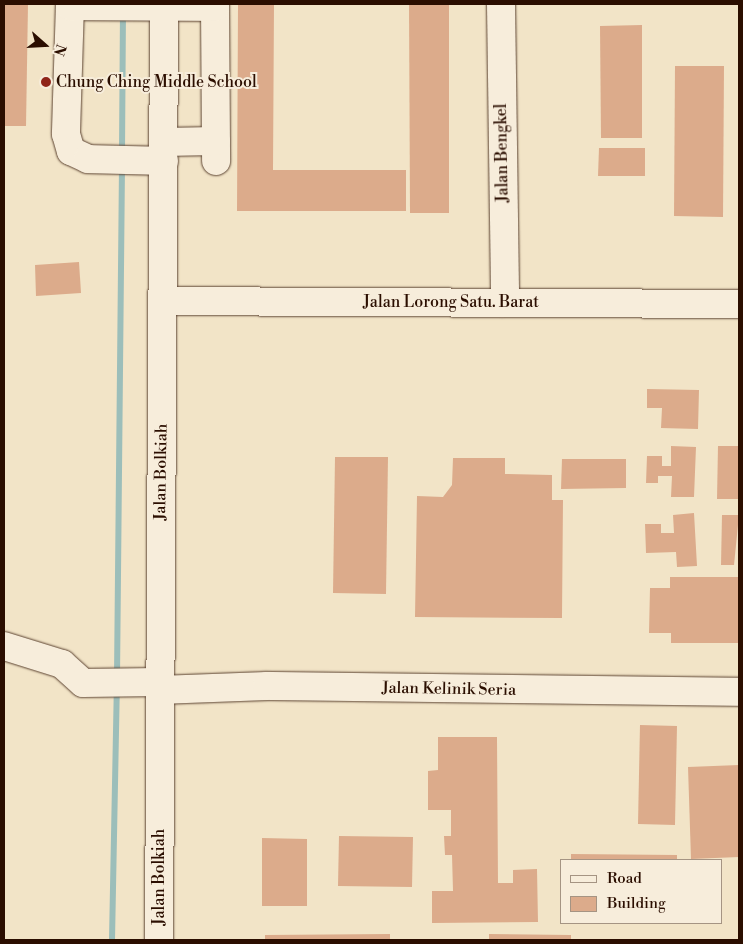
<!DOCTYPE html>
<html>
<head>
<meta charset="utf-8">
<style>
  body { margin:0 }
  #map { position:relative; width:743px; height:944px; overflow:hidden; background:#f2e4c7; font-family:"Libre Bodoni",serif }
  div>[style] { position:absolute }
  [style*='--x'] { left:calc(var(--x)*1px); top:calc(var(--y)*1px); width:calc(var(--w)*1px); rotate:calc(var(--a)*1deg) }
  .stream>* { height:6px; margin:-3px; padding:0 3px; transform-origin:3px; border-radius:3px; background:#9cbeba }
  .building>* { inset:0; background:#dcab8b }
  .roads { filter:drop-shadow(0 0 1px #5d4432) drop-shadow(0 0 1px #5d4432) }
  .minor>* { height:28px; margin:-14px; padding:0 14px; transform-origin:14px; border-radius:14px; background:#f7eddb }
  .dots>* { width:14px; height:14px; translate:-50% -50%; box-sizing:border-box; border:2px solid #f7eddb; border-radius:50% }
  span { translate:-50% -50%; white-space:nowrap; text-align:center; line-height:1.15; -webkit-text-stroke:4px #f7eddb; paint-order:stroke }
  .poi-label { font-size:16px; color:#2b0e00 }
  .left { translate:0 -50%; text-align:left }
  .street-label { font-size:16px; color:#2b0e00 }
  .frame { position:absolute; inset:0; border:5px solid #2b0e00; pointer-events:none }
  .legend { position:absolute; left:560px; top:859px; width:162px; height:65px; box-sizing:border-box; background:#f7eddb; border:1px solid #a59483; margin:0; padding:6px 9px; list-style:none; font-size:15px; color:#2b0e00 }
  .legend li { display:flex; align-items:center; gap:10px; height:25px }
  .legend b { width:25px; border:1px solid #a59483 }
  .north { position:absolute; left:20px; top:20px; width:50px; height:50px; -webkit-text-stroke:4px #f7eddb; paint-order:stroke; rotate:109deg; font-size:14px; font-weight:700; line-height:20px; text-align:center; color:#2b0e00 }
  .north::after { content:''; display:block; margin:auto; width:18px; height:22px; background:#2b0e00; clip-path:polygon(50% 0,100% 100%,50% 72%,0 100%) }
</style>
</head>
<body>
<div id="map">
  <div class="stream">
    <i style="--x:122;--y:152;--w:140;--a:-89.6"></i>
    <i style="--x:117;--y:677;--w:512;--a:-89.44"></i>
    <i style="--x:112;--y:940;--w:250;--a:-88.9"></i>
  </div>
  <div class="building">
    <i style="clip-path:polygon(4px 4px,28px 4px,26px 126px,4px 126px)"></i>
    <i style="clip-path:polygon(238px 4px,274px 4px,273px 170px,406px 170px,406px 211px,237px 211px)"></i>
    <i style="clip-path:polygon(409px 4px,449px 4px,449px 213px,410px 213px)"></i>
    <i style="clip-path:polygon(642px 25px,642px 138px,601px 138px,600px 26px)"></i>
    <i style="clip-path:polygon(675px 66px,724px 66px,723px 217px,674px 216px)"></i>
    <i style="clip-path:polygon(599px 148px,645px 148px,645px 176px,598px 176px)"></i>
    <i style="clip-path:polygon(79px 262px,81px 293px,36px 296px,35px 265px)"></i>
    <i style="clip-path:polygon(647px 389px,699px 390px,698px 429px,661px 428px,662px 408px,647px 408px)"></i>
    <i style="clip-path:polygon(671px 446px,696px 447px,694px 497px,671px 497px,672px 476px,658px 476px,658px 483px,646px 483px,647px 456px,662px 456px,662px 466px,671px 466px)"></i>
    <i style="clip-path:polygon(718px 446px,739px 446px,739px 499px,717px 499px)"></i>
    <i style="clip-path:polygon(335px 457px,388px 457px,386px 594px,333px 593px)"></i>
    <i style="clip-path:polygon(453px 458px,505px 458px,505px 474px,552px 475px,552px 500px,563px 500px,562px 618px,415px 617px,417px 496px,443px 497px,452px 485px)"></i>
    <i style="clip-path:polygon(562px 459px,626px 459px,626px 488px,561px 489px)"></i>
    <i style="clip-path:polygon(694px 513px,697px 566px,677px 567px,676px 552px,646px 553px,645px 524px,661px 524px,661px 533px,674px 533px,673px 515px)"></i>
    <i style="clip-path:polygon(722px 515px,739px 515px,734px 565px,721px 565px)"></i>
    <i style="clip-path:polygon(670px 577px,739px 577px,739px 643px,671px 643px,671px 633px,649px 633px,650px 588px,670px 588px)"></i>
    <i style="clip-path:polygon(640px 725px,677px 726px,675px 825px,638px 824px)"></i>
    <i style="clip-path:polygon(438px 737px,497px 737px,498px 883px,513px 883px,513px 870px,537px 869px,538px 922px,432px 923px,432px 891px,453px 891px,452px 855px,445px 855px,444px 836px,451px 836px,451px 810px,428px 810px,428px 771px,438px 770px)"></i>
    <i style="clip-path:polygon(739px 765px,739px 857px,691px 859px,688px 767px)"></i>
    <i style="clip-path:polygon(339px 836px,413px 837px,412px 887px,338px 886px)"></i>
    <i style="clip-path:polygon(262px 838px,307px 839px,307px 906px,262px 906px)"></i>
    <i style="clip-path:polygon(571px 854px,677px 855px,677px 860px,571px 860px)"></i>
    <i style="clip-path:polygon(390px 934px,390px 940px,265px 940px,265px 935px)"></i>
    <i style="clip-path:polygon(489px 934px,571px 935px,571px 940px,489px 940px)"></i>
  </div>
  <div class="roads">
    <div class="minor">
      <i style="--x:70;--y:4;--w:130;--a:91.8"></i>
      <i style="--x:66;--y:134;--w:18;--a:74"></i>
      <i style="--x:71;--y:151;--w:19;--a:25"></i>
      <i style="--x:88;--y:159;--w:76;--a:1.5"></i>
      <i style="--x:215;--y:4;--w:157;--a:89.6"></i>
      <i style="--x:501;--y:4;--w:299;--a:89.2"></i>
      <i style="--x:70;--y:6;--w:145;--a:0.4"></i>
      <i style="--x:163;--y:142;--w:53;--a:-1.1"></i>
      <i style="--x:163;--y:301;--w:576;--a:0.3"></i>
      <i style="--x:4;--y:646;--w:61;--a:17.2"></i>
      <i style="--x:62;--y:664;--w:28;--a:42"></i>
      <i style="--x:83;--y:683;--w:76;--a:-0.8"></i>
      <i style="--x:159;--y:690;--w:108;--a:-2.1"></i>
      <i style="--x:267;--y:686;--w:472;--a:0.7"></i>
      <i style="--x:159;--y:940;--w:936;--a:-89.69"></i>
    </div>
  </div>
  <div class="dots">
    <i style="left:46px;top:82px;background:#8f2418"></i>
  </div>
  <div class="poi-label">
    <span class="left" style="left:56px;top:82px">Chung Ching Middle School</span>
  </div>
  <div class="street-label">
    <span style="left:502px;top:153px;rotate:-91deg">Jalan Bengkel</span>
    <span style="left:451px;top:302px">Jalan Lorong Satu. Barat</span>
    <span style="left:161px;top:472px;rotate:-89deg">Jalan Bolkiah</span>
    <span style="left:449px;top:689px;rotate:1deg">Jalan Kelinik Seria</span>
    <span style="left:159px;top:877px;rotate:-90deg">Jalan Bolkiah</span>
  </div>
  <div class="frame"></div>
  <ul class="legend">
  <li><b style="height:6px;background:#f7eddb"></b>Road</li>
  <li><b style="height:14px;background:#dcab8b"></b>Building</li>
  </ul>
  <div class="north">N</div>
</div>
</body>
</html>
